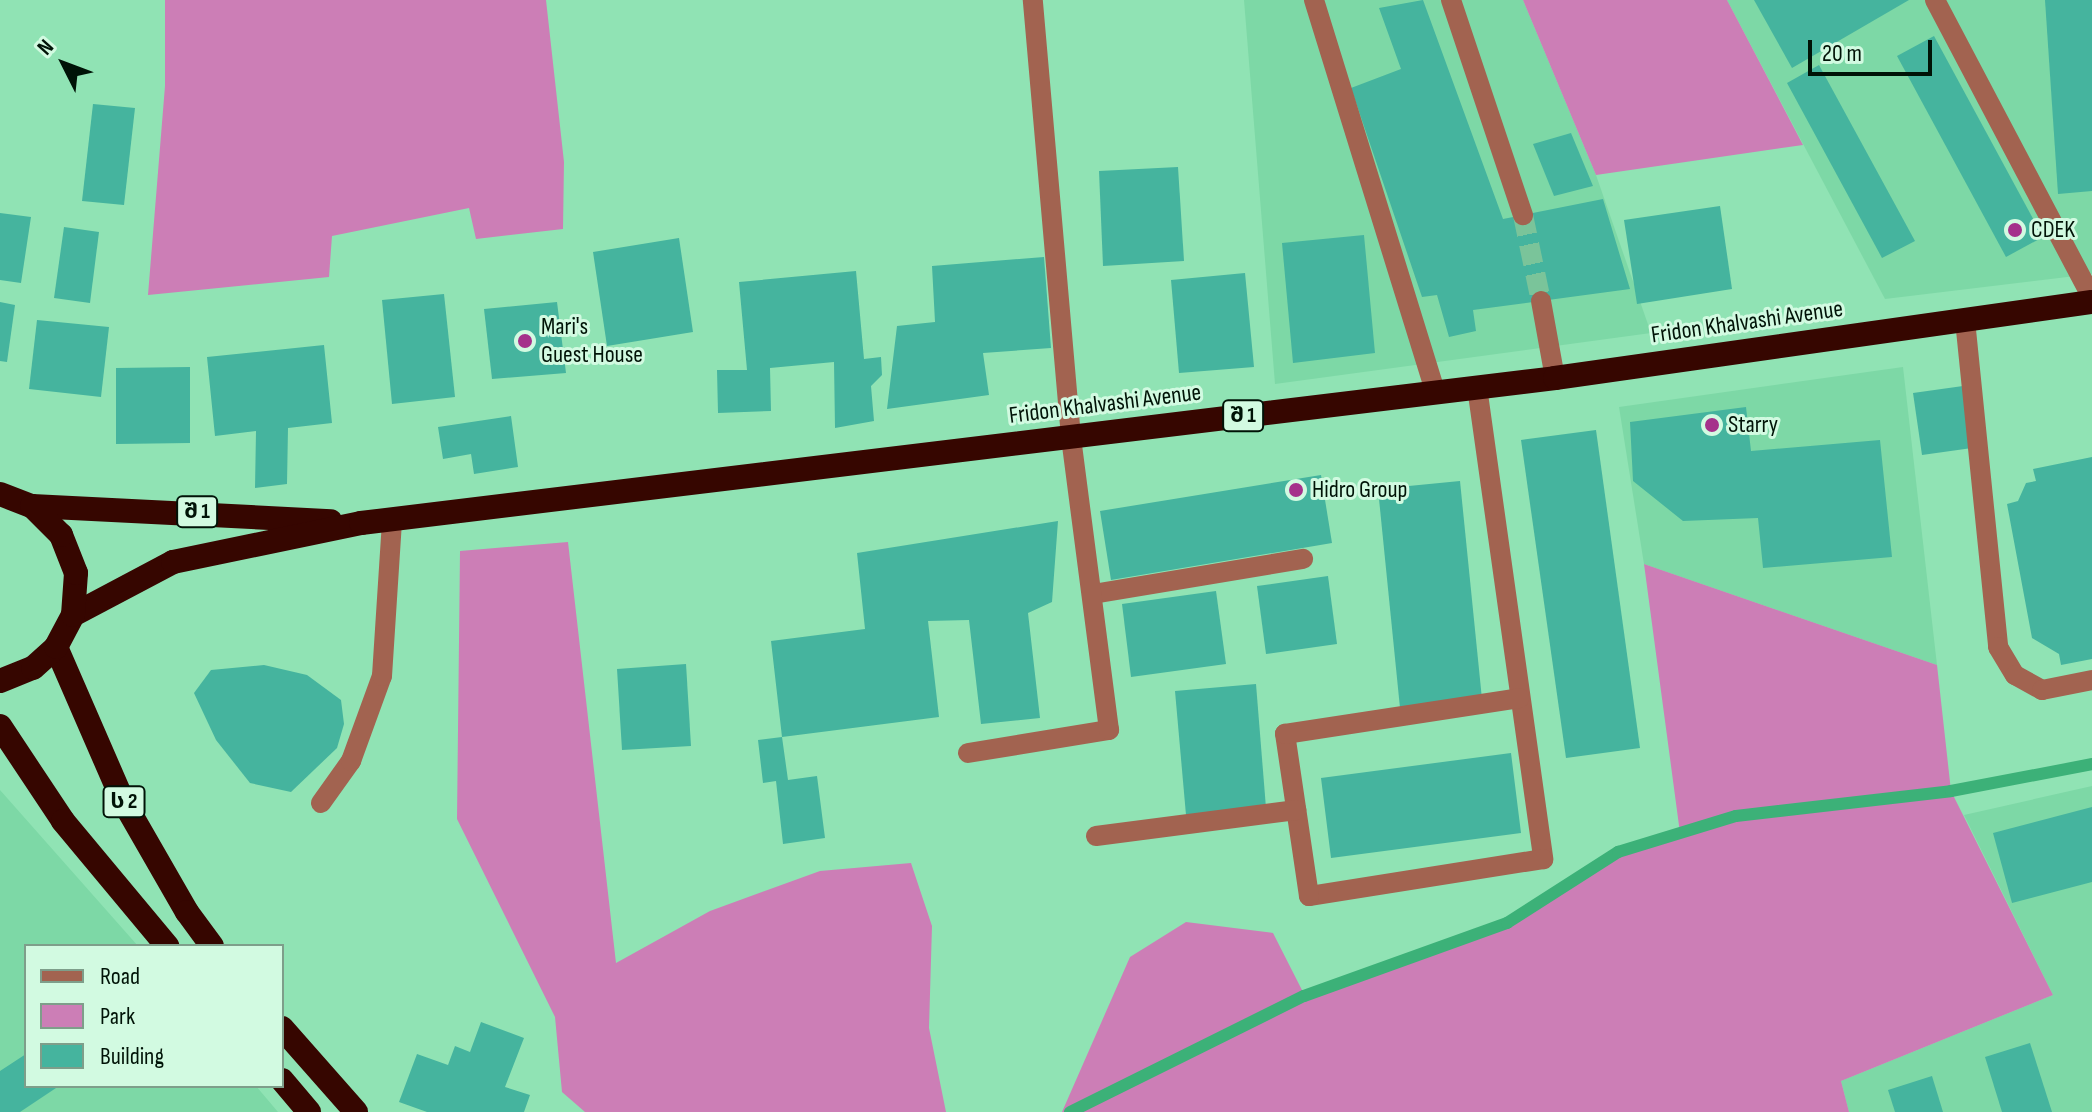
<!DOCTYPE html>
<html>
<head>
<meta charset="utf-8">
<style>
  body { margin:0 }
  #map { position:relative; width:2092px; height:1112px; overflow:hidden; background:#90e3b4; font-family:"Sofia Sans Condensed","Noto Sans Georgian",sans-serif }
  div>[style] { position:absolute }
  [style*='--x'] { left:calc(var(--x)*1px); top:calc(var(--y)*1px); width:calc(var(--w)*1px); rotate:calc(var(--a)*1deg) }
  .built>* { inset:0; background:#7dd8a6 }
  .green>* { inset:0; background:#cc7eb6 }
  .stream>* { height:12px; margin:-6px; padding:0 6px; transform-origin:6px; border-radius:6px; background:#3cb178 }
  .building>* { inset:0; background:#45b49e }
  .minor-tunnel>* { height:20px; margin-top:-10px; transform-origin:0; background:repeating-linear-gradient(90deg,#7ac49a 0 20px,transparent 0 30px) }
  .minor>* { height:20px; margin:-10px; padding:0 10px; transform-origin:10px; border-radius:10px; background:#a26350 }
  .highway>* { height:24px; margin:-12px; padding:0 12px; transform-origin:12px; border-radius:12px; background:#360600 }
  .dots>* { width:22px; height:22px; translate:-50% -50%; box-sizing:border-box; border:4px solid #d2fae1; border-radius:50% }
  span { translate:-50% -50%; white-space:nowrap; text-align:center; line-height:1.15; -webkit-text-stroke:6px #d2fae1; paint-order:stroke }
  .shield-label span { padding:2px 6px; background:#d2fae1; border:2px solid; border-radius:6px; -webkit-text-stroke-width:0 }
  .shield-label { font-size:22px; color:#001307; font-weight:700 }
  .poi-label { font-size:24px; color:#001307 }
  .left { translate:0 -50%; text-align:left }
  .street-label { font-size:24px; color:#001307 }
  .legend { position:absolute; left:24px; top:944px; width:260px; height:144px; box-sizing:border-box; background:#d2fae1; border:2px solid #7e9e8a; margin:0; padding:10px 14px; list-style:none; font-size:24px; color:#001307 }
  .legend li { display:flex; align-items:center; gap:16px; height:40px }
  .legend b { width:40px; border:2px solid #7e9e8a }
  .north { position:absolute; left:24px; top:24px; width:80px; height:80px; -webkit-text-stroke:6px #d2fae1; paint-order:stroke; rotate:312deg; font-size:22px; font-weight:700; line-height:32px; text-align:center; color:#001307 }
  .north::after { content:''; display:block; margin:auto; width:28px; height:36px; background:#001307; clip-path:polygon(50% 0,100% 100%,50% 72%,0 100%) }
  .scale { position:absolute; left:1808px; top:40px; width:124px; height:36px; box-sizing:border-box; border:4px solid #001307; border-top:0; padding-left:10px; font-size:24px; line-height:28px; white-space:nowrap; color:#001307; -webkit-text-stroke:6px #d2fae1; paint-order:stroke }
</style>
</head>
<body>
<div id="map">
  <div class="built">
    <i style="clip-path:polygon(1244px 0,1523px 0,1596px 175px,1651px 333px,1275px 384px)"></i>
    <i style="clip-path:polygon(1727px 0,2092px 0,2092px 274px,1885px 299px)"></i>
    <i style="clip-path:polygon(1903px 367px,1937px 665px,1644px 564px,1619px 407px)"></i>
    <i style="clip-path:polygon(2092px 786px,2092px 1112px,1849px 1112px,1841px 1081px,2053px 995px,1964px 815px)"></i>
    <i style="clip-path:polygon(0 790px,138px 946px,26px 946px,26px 1086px,256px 1086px,278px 1112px,0 1112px)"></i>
  </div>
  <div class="green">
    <i style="clip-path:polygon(165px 0,546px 0,564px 162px,563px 229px,476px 239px,469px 208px,332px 236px,329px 277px,148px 295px,165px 86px)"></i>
    <i style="clip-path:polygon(1523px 0,1727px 0,1803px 145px,1596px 175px)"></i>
    <i style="clip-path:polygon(568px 542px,616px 963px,710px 911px,820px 871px,911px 863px,932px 926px,929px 1028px,946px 1112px,585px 1112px,562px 1092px,555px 1017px,457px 819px,460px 551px)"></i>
    <i style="clip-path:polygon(1644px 564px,1937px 665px,1951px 791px,2053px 995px,1841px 1081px,1849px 1112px,1062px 1112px,1130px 957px,1186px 922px,1273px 933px,1305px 996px,1507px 923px,1618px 852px,1680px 833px)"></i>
  </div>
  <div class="stream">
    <i style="--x:1070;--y:1112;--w:261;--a:-26.4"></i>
    <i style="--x:1304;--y:996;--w:216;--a:-19.8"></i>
    <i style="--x:1507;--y:923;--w:132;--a:-32.6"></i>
    <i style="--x:1618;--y:852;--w:123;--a:-17"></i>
    <i style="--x:1736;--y:816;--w:216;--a:-6.6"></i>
    <i style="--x:1951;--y:791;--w:144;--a:-10.8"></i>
  </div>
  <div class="building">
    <i style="clip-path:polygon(1423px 0,1503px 219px,1603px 199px,1630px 289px,1473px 310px,1476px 331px,1449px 337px,1437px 295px,1422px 297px,1351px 88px,1401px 69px,1379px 8px)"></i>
    <i style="clip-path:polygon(1754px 0,1909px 0,1792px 68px)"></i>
    <i style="clip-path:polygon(2045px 0,2092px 0,2092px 191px,2058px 194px)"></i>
    <i style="clip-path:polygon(1934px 36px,2043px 237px,2006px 257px,1897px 56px)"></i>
    <i style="clip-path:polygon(1819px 65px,1915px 241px,1882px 258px,1787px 83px)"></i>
    <i style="clip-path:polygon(93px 104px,135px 108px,124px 205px,82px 201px)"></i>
    <i style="clip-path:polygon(1571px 133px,1593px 186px,1554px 196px,1533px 144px)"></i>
    <i style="clip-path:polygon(1178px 167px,1184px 261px,1103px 266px,1099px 171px)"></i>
    <i style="clip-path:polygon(1720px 206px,1732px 289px,1637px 304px,1624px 220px)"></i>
    <i style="clip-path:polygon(0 213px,31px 217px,21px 283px,0 280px)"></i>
    <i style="clip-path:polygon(64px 227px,99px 232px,90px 303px,54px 298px)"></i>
    <i style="clip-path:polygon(1364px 235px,1375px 353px,1293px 363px,1282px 243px)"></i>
    <i style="clip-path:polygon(679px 238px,693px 332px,607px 346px,593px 252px)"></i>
    <i style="clip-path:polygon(1044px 257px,1051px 348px,983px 353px,989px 395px,887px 409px,897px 326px,935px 322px,932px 266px)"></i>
    <i style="clip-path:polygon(856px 271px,864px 359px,881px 357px,882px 375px,871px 386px,874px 421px,835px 428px,834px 362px,770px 368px,771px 411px,718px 413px,717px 370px,747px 370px,739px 282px)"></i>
    <i style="clip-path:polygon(1245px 273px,1254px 367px,1179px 373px,1171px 280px)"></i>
    <i style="clip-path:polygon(444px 294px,455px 397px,392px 404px,382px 300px)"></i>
    <i style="clip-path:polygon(0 302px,15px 305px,7px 362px,0 361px)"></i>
    <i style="clip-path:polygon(557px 302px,566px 373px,492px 379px,484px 309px)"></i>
    <i style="clip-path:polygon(37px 320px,109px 327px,101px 397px,29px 389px)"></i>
    <i style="clip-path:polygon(324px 345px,332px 423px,288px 428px,287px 484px,255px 488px,256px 431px,215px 436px,207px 357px)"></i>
    <i style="clip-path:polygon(190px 367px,190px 443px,116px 444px,116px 368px)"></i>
    <i style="clip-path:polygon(1963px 386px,1972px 448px,1922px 455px,1913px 393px)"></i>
    <i style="clip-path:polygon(1746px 407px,1751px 451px,1880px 440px,1892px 557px,1763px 568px,1758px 518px,1683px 521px,1633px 481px,1630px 422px)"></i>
    <i style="clip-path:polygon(511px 416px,518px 467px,474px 474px,471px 454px,443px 459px,438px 427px)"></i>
    <i style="clip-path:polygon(1596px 430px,1640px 748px,1566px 758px,1521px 440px)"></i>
    <i style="clip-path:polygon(2092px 457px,2092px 659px,2061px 665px,2059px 654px,2032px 638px,2007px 504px,2018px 501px,2026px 483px,2036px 481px,2033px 469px)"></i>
    <i style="clip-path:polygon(1321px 475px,1332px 543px,1111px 580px,1100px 511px)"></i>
    <i style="clip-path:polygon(1460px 481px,1482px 699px,1400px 708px,1378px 489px)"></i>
    <i style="clip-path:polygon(1058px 521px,1052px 602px,1028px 613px,1040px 718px,981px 724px,969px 620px,928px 621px,939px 717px,782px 737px,788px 780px,817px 776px,825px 838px,783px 844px,776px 781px,763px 783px,758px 740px,782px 737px,771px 641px,865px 629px,857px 553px)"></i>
    <i style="clip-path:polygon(1328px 576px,1337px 644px,1266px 654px,1257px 586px)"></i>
    <i style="clip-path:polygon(1216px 591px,1226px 664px,1131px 677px,1122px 604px)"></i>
    <i style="clip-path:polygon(686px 664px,691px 746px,622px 750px,617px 669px)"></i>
    <i style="clip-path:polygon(264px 665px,307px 675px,341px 700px,344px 724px,337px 748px,291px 792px,250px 783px,216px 740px,194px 693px,211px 670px)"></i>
    <i style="clip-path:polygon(1256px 684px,1266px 808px,1186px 815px,1175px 691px)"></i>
    <i style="clip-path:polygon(1511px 753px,1521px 833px,1331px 858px,1321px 778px)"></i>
    <i style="clip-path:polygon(2092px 807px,2092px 882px,2012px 903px,1993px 833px)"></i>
    <i style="clip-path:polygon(481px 1022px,524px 1038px,505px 1087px,530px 1095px,524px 1112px,427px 1112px,399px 1102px,417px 1054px,448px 1065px,455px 1046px,470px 1052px)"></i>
    <i style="clip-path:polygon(2030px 1043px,2052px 1112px,2002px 1112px,1985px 1057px)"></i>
    <i style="clip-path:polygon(26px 1054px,26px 1086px,59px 1086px,20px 1112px,0 1112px,0 1071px)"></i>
    <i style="clip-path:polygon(1932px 1076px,1943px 1112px,1895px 1112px,1888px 1090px)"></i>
  </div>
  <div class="minor-tunnel">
    <i style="--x:1523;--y:215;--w:88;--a:78.2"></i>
  </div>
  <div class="minor">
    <i style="--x:1314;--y:0;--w:410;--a:72.8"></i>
    <i style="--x:1451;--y:0;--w:227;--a:71.5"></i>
    <i style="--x:1935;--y:0;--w:337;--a:62.2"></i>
    <i style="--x:1541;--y:301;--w:78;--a:79.7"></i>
    <i style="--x:1965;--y:320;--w:329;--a:84.2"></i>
    <i style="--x:1998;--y:647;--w:33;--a:59"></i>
    <i style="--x:2015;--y:675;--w:31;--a:29"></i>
    <i style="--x:2042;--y:690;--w:51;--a:-11.3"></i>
    <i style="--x:1477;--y:387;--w:477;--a:82"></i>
    <i style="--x:1543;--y:859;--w:237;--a:171"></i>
    <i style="--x:1309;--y:896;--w:164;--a:-98.4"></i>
    <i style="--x:1285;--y:734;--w:237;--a:-8.7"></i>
    <i style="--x:1093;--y:594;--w:213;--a:-9.5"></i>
    <i style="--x:968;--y:753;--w:143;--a:-9.3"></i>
    <i style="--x:1109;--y:730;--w:295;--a:-97.4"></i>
    <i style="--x:1071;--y:437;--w:439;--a:-95"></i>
    <i style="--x:321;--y:803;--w:52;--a:-54.5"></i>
    <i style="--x:351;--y:761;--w:90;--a:-70"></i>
    <i style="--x:382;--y:676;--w:156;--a:-86.3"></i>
    <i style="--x:1096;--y:836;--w:202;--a:-7.4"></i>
  </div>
  <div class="highway">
    <i style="--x:0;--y:494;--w:34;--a:21"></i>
    <i style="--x:32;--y:506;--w:299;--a:2.9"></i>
    <i style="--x:73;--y:615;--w:113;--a:-27.9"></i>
    <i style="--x:173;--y:562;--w:192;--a:-11.7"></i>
    <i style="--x:361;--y:523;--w:1203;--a:-6.92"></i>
    <i style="--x:1555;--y:378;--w:542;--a:-8.06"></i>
    <i style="--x:56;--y:647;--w:166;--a:66.5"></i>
    <i style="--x:122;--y:799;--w:130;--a:60.1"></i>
    <i style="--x:187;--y:912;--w:42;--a:53.7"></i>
    <i style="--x:0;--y:681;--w:35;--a:-22"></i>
    <i style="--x:33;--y:668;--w:31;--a:-42"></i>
    <i style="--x:56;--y:647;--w:36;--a:-62"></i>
    <i style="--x:73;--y:615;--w:42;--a:-85.9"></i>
    <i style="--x:76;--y:573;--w:41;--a:-111.5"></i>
    <i style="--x:61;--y:535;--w:41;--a:-135"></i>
    <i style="--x:0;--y:726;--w:114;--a:56.4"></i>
    <i style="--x:63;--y:821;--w:163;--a:50.2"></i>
    <i style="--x:282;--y:1028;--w:112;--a:48.6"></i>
    <i style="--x:282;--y:1080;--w:42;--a:49.8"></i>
  </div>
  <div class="dots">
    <i style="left:2015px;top:230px;background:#a5318b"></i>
    <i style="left:525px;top:341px;background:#a5318b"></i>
    <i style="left:1712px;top:425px;background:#a5318b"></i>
    <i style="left:1296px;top:490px;background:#a5318b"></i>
  </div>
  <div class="shield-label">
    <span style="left:1243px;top:416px">შ 1</span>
    <span style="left:197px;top:512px">შ 1</span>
    <span style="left:124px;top:802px">ს 2</span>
  </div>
  <div class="poi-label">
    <span class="left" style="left:2031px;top:230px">CDEK</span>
    <span class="left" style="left:541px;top:341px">Mari's<br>Guest House</span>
    <span class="left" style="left:1728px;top:425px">Starry</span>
    <span class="left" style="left:1312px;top:490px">Hidro Group</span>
  </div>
  <div class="street-label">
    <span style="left:1747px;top:322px;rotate:-8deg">Fridon Khalvashi Avenue</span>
    <span style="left:1105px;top:404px;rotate:-7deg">Fridon Khalvashi Avenue</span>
  </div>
  <ul class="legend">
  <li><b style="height:10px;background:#a26350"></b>Road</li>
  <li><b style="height:22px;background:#cc7eb6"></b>Park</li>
  <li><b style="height:22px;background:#45b49e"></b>Building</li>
  </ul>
  <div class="north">N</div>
  <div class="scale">20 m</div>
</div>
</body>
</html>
